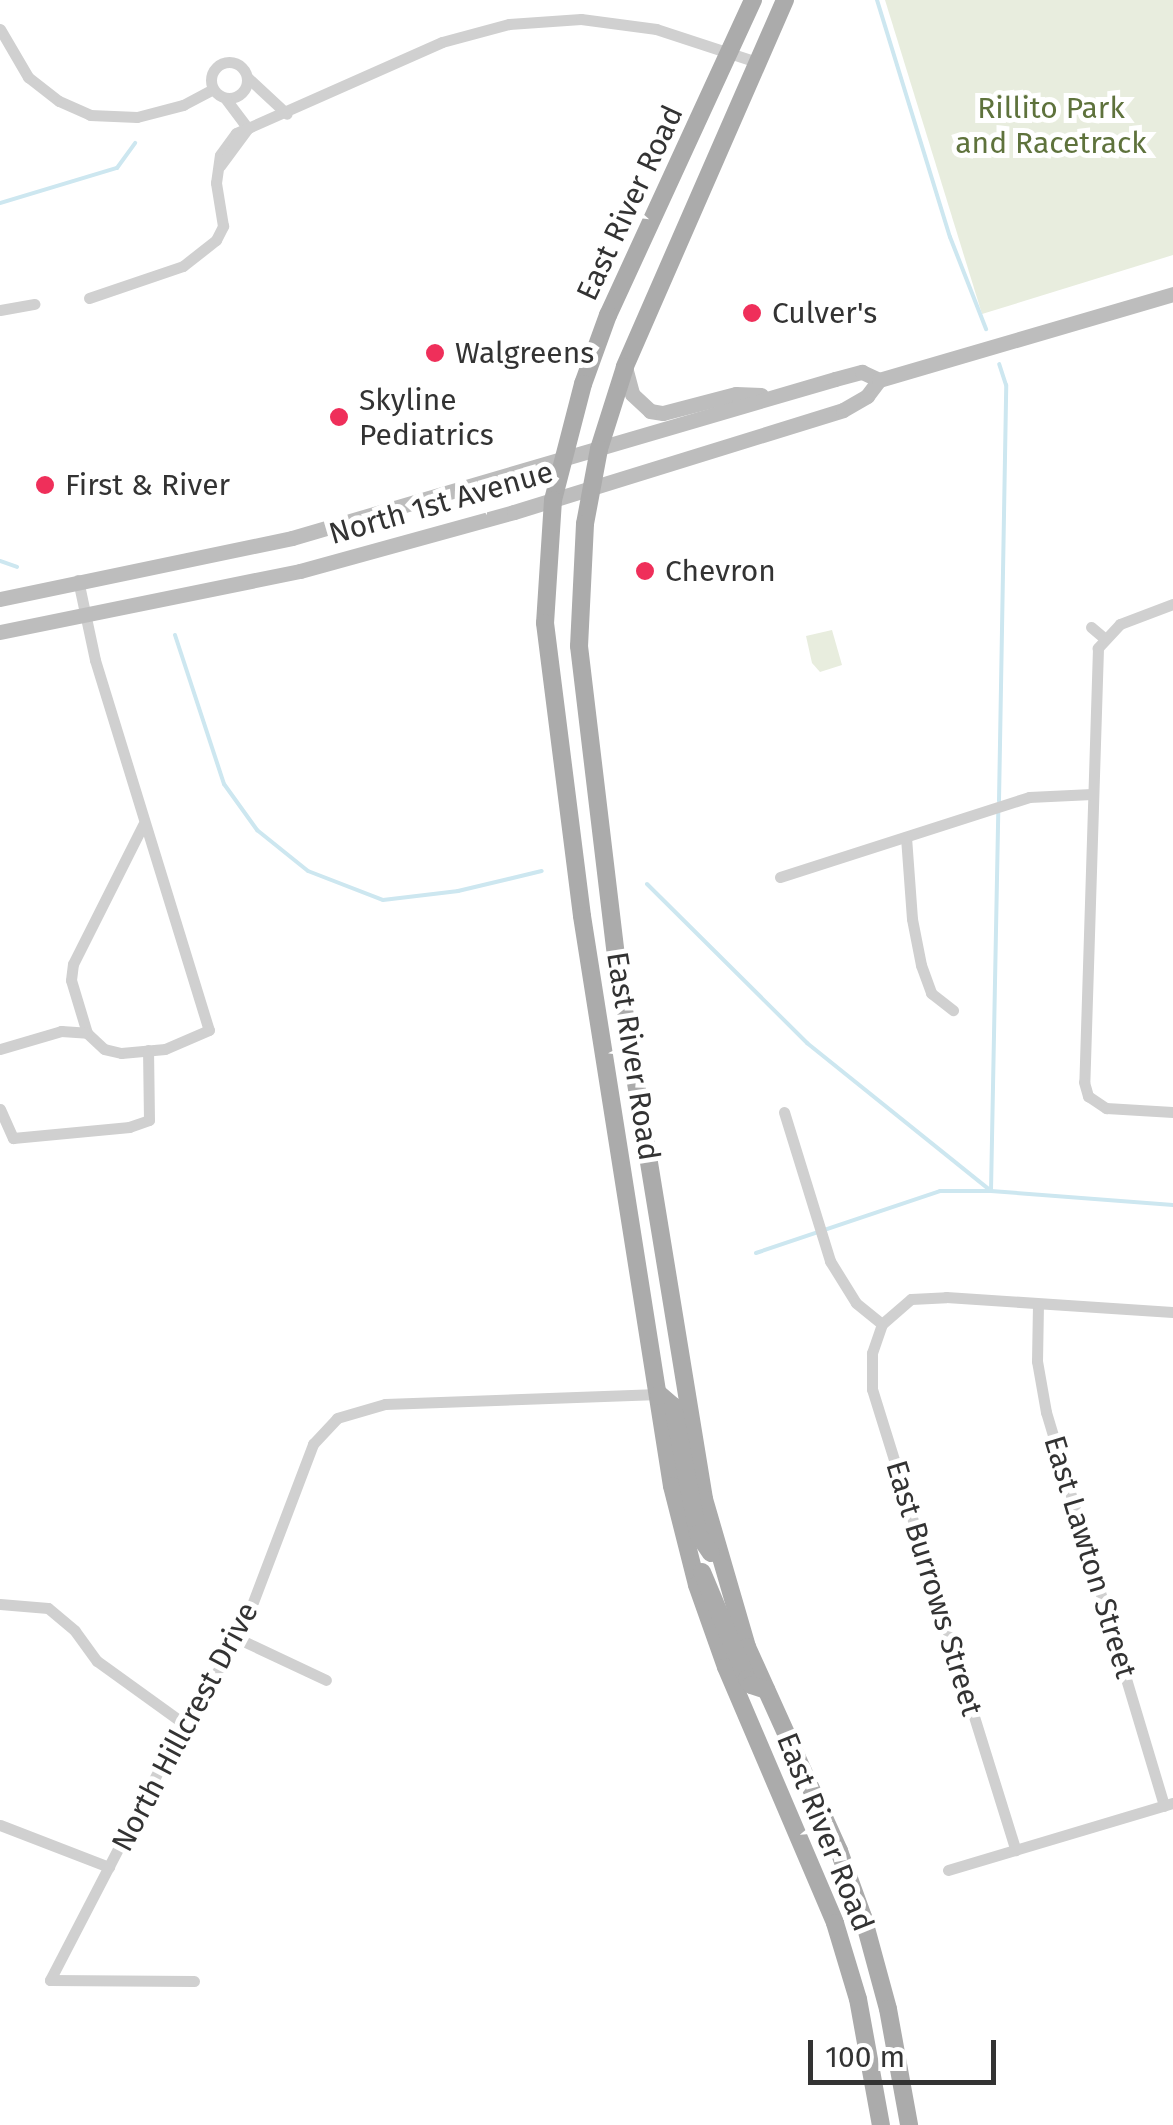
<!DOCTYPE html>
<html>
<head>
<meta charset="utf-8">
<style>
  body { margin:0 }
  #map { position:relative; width:1173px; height:2125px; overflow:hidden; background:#fff; font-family:"Fira Sans",sans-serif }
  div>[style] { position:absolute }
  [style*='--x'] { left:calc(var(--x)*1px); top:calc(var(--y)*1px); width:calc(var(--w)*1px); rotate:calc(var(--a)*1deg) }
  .green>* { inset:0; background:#e8edde }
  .stream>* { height:4px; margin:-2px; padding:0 2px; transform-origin:2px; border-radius:2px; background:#cde7f0 }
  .street>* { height:11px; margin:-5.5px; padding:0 5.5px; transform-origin:5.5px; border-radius:5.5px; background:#d0d0d0 }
  .street>.ring { margin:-5.5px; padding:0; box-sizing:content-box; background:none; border:11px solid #d0d0d0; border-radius:50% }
  .secondary>* { height:15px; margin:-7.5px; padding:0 7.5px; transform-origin:7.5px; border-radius:7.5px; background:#bdbdbd }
  .primary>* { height:18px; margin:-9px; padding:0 9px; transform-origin:9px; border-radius:9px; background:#ababab }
  .dots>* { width:28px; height:28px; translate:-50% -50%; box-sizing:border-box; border:5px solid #fff; border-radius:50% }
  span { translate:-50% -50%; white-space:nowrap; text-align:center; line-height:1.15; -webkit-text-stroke:10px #fff; paint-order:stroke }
  .park-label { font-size:30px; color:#5e723c }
  .street-label { font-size:30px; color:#333 }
  .poi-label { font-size:30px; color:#333 }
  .left { translate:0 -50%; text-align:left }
  .scale { position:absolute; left:808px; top:2040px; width:188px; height:45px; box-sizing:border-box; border:5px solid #333; border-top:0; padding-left:12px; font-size:30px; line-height:35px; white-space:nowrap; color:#333; -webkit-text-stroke:8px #fff; paint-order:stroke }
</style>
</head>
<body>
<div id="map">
  <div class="green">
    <i style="clip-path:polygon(885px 0,1173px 0,1173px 255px,982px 314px)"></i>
    <i style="clip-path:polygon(832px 630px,842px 665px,820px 672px,812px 663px,806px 636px)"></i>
  </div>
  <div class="stream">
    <i style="--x:877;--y:0;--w:248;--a:72.9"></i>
    <i style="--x:950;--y:237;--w:99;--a:68.6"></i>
    <i style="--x:0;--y:203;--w:122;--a:-16.7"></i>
    <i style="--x:117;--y:168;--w:31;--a:-54"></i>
    <i style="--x:0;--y:561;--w:18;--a:19"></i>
    <i style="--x:175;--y:635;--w:157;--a:71.8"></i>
    <i style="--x:224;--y:784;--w:57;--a:54.3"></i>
    <i style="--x:257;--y:830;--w:65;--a:38.8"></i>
    <i style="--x:308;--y:871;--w:80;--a:21.1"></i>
    <i style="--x:383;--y:900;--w:76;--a:-6.8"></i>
    <i style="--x:458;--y:891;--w:86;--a:-13.4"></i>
    <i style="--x:999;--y:801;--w:416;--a:-89"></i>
    <i style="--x:1006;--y:385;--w:22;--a:-108"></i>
    <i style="--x:647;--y:884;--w:226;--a:44.8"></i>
    <i style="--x:807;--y:1043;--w:236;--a:38.8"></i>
    <i style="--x:991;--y:1191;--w:183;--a:4.4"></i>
    <i style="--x:756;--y:1253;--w:194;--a:-18.6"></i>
    <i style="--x:940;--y:1191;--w:51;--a:0"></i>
    <i style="--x:991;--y:1191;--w:380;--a:-88.9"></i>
  </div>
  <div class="street">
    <i style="--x:0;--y:29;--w:56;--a:59.7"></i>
    <i style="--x:28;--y:77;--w:39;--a:38"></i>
    <i style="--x:59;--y:101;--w:34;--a:24"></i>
    <i style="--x:90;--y:115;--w:47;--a:2.4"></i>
    <i style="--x:137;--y:117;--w:48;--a:-14.6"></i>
    <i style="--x:183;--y:105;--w:34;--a:-28"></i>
    <i class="ring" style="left:211px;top:62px;width:25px;height:25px"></i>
    <i style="--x:247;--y:77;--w:54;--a:42.8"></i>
    <i style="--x:225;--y:98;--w:38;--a:53"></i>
    <i style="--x:248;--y:128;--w:212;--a:-23.9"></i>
    <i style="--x:442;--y:42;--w:69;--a:-15"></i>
    <i style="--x:509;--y:24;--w:72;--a:-4"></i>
    <i style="--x:581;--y:19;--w:76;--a:7.6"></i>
    <i style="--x:656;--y:29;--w:106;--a:18.1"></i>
    <i style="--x:89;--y:298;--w:99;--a:-18.8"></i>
    <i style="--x:183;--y:266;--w:42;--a:-38.2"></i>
    <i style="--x:216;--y:240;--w:16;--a:-63"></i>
    <i style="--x:223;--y:226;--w:44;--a:-99.2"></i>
    <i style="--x:216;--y:183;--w:28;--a:-82"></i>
    <i style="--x:220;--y:155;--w:27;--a:-54"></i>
    <i style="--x:236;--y:133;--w:13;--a:-23"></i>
    <i style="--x:248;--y:128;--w:47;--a:126.4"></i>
    <i style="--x:0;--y:310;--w:35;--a:-10"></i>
    <i style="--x:78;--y:580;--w:82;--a:78"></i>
    <i style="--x:95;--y:660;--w:387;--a:72.9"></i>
    <i style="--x:209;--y:1030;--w:48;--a:156.6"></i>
    <i style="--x:165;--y:1049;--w:44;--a:174.8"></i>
    <i style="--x:121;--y:1053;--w:17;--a:-167"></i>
    <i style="--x:104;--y:1049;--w:23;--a:-137"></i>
    <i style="--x:87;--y:1033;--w:55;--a:-106.8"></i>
    <i style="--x:71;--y:980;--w:16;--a:-83"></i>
    <i style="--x:73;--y:964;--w:156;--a:-63.3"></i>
    <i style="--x:1173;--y:604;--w:57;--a:159.3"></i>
    <i style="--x:1120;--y:624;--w:33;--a:133"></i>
    <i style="--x:1098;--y:648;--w:434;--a:91.8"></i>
    <i style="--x:1084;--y:1082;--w:15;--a:74"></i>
    <i style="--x:1088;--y:1096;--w:22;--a:34"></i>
    <i style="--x:1106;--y:1108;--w:67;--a:3.4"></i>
    <i style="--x:1091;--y:627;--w:17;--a:40"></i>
    <i style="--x:906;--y:837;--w:82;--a:85.8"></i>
    <i style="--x:912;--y:919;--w:47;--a:78.9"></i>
    <i style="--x:921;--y:965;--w:30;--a:70"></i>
    <i style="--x:931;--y:993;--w:28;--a:38"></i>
    <i style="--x:780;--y:877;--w:262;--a:-17.8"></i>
    <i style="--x:1029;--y:797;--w:63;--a:-2.7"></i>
    <i style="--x:0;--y:1049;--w:64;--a:-16.4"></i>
    <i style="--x:61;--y:1031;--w:26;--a:4"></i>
    <i style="--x:0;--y:1109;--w:32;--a:66"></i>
    <i style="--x:13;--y:1138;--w:117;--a:-5.4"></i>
    <i style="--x:129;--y:1127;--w:21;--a:-19"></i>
    <i style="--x:149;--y:1120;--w:70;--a:-90.8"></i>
    <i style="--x:784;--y:1112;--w:156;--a:72.8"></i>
    <i style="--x:830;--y:1261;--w:49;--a:58.2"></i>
    <i style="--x:856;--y:1303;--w:33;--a:39"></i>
    <i style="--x:1038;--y:1304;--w:57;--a:91"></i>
    <i style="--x:1037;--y:1361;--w:52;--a:80"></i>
    <i style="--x:1046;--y:1412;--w:411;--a:73.3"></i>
    <i style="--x:882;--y:1324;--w:31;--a:109"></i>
    <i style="--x:872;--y:1353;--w:36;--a:90"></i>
    <i style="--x:872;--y:1389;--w:483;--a:72.7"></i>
    <i style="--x:882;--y:1324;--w:38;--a:-41"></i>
    <i style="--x:911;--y:1299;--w:35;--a:-3"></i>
    <i style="--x:946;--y:1297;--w:227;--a:3.8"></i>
    <i style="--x:0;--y:1604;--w:48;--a:4.8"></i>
    <i style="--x:48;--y:1608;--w:35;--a:40"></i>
    <i style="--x:75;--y:1631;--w:37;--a:54"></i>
    <i style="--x:97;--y:1661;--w:106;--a:35.8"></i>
    <i style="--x:239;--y:1639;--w:96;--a:25.2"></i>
    <i style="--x:0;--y:1825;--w:117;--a:21.1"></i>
    <i style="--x:948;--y:1870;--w:235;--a:-16.6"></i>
    <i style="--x:194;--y:1981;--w:144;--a:-179.6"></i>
    <i style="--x:50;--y:1980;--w:289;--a:-62.6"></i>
    <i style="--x:183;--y:1723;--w:101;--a:-56.3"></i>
    <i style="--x:239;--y:1639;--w:209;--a:-69.2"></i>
    <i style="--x:313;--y:1444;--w:35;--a:-47"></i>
    <i style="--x:337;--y:1418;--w:50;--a:-16.3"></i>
    <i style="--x:385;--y:1404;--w:274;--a:-2.1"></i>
  </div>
  <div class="secondary">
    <i style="--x:625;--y:367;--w:28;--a:75"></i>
    <i style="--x:632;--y:394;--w:25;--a:43"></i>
    <i style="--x:650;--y:411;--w:13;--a:9"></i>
    <i style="--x:663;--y:413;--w:75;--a:-14.6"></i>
    <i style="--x:736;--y:394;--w:25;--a:2"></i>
    <i style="--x:0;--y:599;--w:298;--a:-11.8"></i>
    <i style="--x:292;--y:538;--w:566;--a:-16.32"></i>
    <i style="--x:835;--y:379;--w:28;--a:-15"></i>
    <i style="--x:862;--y:372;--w:19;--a:25"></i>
    <i style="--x:0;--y:632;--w:306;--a:-11.5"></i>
    <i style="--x:300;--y:571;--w:222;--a:-15.4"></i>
    <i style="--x:514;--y:512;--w:344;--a:-17.2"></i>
    <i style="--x:843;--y:410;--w:28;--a:-30"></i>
    <i style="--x:867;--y:396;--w:20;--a:-53"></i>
    <i style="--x:879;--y:380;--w:306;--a:-16.3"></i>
  </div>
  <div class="primary">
    <i style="--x:753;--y:0;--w:347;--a:114.7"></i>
    <i style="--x:608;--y:315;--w:73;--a:109.9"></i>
    <i style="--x:583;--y:384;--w:120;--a:104.5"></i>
    <i style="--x:553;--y:500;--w:123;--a:93.7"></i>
    <i style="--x:545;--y:623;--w:295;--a:82.8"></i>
    <i style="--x:582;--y:916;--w:577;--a:81.03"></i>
    <i style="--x:672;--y:1486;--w:102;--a:75.8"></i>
    <i style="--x:697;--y:1585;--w:87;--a:70.5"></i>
    <i style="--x:726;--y:1667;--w:278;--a:66.9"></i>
    <i style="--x:835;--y:1923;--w:79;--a:73.2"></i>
    <i style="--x:858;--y:1999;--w:128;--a:79.7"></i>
    <i style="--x:785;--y:0;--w:400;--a:113.6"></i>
    <i style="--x:625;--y:367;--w:86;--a:107.6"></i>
    <i style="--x:599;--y:449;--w:76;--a:100.6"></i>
    <i style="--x:585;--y:524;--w:122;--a:92.8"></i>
    <i style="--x:579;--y:646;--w:329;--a:83.2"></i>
    <i style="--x:618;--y:973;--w:533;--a:80.71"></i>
    <i style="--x:704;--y:1499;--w:154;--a:73.8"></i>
    <i style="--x:747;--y:1647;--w:224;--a:65.7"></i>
    <i style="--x:839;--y:1851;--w:70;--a:70"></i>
    <i style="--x:863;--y:1917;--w:95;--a:74.8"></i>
    <i style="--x:888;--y:2009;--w:118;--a:79.7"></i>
    <i style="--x:659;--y:1394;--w:18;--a:41"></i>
    <i style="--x:673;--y:1406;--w:130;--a:78.9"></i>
    <i style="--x:698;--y:1534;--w:23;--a:56"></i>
    <i style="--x:702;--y:1572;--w:116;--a:67.2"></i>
    <i style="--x:747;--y:1679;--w:7;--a:56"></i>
    <i style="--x:751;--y:1685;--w:16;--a:18"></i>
  </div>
  <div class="dots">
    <i style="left:752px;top:313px;background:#ef2f5a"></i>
    <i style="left:435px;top:353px;background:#ef2f5a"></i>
    <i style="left:339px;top:417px;background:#ef2f5a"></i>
    <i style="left:45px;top:485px;background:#ef2f5a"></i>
    <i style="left:645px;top:571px;background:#ef2f5a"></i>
  </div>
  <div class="park-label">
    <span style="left:1051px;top:125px">Rillito Park<br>and Racetrack</span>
  </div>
  <div class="street-label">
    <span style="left:630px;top:203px;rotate:-65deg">East River Road</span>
    <span style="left:441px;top:503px;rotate:-16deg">North 1st Avenue</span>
    <span style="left:633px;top:1056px;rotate:81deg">East River Road</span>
    <span style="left:1090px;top:1557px;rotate:73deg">East Lawton Street</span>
    <span style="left:934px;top:1588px;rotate:73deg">East Burrows Street</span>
    <span style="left:185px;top:1727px;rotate:-62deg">North Hillcrest Drive</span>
    <span style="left:825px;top:1832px;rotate:68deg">East River Road</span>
  </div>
  <div class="poi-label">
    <span class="left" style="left:772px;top:313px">Culver's</span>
    <span class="left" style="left:455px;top:353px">Walgreens</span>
    <span class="left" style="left:359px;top:417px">Skyline<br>Pediatrics</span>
    <span class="left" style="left:65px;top:485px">First &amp; River</span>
    <span class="left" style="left:665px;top:571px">Chevron</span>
  </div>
  <div class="scale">100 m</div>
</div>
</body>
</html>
